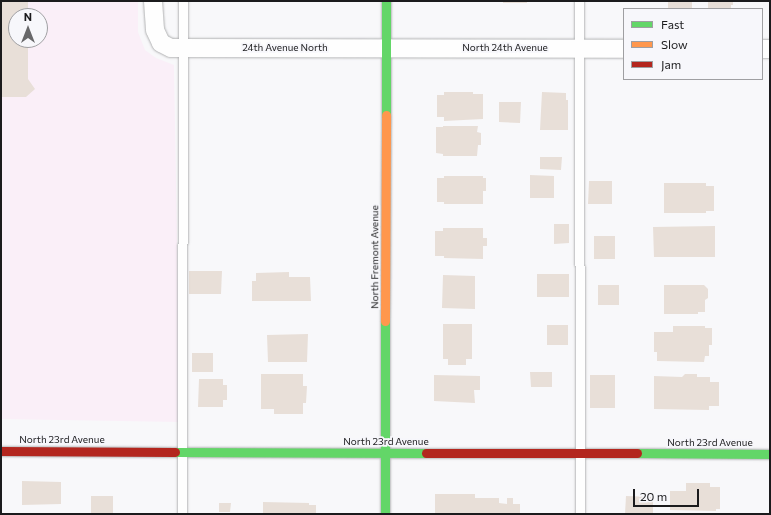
<!DOCTYPE html>
<html>
<head>
<meta charset="utf-8">
<style>
  body { margin:0 }
  #map { position:relative; width:771px; height:515px; overflow:hidden; background:#f8f8fa; font-family:Commissioner,sans-serif }
  div>[style] { position:absolute }
  [style*='--x'] { left:calc(var(--x)*1px); top:calc(var(--y)*1px); width:calc(var(--w)*1px); rotate:calc(var(--a)*1deg) }
  .education>* { inset:0; background:#faeff8 }
  .building>* { inset:0; background:#e8dfd8 }
  .roads { filter:drop-shadow(0 0 1px #b1b2b3) drop-shadow(0 0 1px #b1b2b3) }
  .lane>* { height:9px; margin:-4.5px; padding:0 4.5px; transform-origin:4.5px; border-radius:4.5px; background:#fefefe }
  .street>* { height:18px; margin:-9px; padding:0 9px; transform-origin:9px; border-radius:9px; background:#fefefe }
  .fast>* { height:9px; margin:-4.5px; padding:0 4.5px; transform-origin:4.5px; border-radius:4.5px; background:#63d668 }
  .slow>* { height:9px; margin:-4.5px; padding:0 4.5px; transform-origin:4.5px; border-radius:4.5px; background:#ff974d }
  .jam>* { height:9px; margin:-4.5px; padding:0 4.5px; transform-origin:4.5px; border-radius:4.5px; background:#b3261e }
  span { translate:-50% -50%; white-space:nowrap; text-align:center; line-height:1.15; -webkit-text-stroke:3.5px #f7f7fb; paint-order:stroke }
  .street-label { font-size:10px; color:#1b1b1d }
  .frame { position:absolute; inset:0; border:2px solid #1b1b1d; pointer-events:none }
  .legend { position:absolute; left:623px; top:8px; width:140px; height:72px; box-sizing:border-box; background:#f7f7fb; border:1px solid #9f9fa2; margin:0; padding:5px 7px; list-style:none; font-size:12px; color:#1b1b1d }
  .legend li { display:flex; align-items:center; gap:8px; height:20px }
  .legend b { width:20px; border:1px solid #9f9fa2 }
  .north { position:absolute; left:8px; top:8px; width:40px; height:40px; box-sizing:border-box; background:#f7f7fb; border:1px solid #9f9fa2; border-radius:50%; rotate:0deg; font-size:11px; font-weight:700; line-height:16px; text-align:center; color:#1b1b1d }
  .north::after { content:''; display:block; margin:auto; width:14px; height:18px; background:#68686a; clip-path:polygon(50% 0,100% 100%,50% 72%,0 100%) }
  .scale { position:absolute; left:633px; top:489px; width:66px; height:18px; box-sizing:border-box; border:2px solid #1b1b1d; border-top:0; padding-left:5px; font-size:12px; line-height:14px; white-space:nowrap; color:#1b1b1d; -webkit-text-stroke:3px #f7f7fb; paint-order:stroke }
</style>
</head>
<body>
<div id="map">
  <div class="education">
    <i style="clip-path:polygon(evenodd,1px 1px,138px 1px,138px 32px,145px 50px,156px 58px,174px 65px,180px 422px,1px 419px,1px 1px,16px 16px,40px 16px,40px 40px,16px 40px,16px 16px)"></i>
  </div>
  <div class="building">
    <i style="clip-path:polygon(1px 1px,28px 1px,28px 16px,16px 16px,16px 40px,28px 40px,28px 79px,35px 89px,26px 97px,1px 97px)"></i>
    <i style="clip-path:polygon(503px 1px,527px 1px,527px 3px,503px 3px)"></i>
    <i style="clip-path:polygon(668px 1px,692px 1px,692px 9px,668px 9px)"></i>
    <i style="clip-path:polygon(708px 1px,733px 1px,733px 5px,731px 5px,731px 9px,708px 9px)"></i>
    <i style="clip-path:polygon(444px 92px,473px 92px,473px 94px,483px 94px,483px 119px,444px 121px,444px 117px,437px 117px,437px 95px,444px 95px)"></i>
    <i style="clip-path:polygon(542px 92px,566px 93px,566px 100px,568px 100px,568px 130px,540px 130px)"></i>
    <i style="clip-path:polygon(499px 102px,521px 102px,520px 123px,499px 122px)"></i>
    <i style="clip-path:polygon(443px 126px,478px 126px,477px 132px,481px 133px,481px 145px,478px 145px,477px 156px,443px 156px,443px 154px,436px 153px,436px 127px,443px 127px)"></i>
    <i style="clip-path:polygon(540px 157px,562px 157px,561px 170px,540px 169px)"></i>
    <i style="clip-path:polygon(530px 175px,554px 176px,554px 198px,530px 198px)"></i>
    <i style="clip-path:polygon(444px 176px,483px 176px,483px 178px,486px 178px,486px 191px,483px 191px,483px 204px,444px 204px,444px 202px,437px 202px,437px 178px,444px 178px)"></i>
    <i style="clip-path:polygon(589px 181px,612px 181px,612px 204px,588px 204px)"></i>
    <i style="clip-path:polygon(664px 183px,706px 183px,706px 186px,714px 186px,714px 211px,706px 211px,706px 213px,664px 213px)"></i>
    <i style="clip-path:polygon(554px 224px,569px 224px,569px 243px,554px 244px)"></i>
    <i style="clip-path:polygon(715px 226px,715px 257px,654px 257px,653px 227px)"></i>
    <i style="clip-path:polygon(443px 228px,483px 228px,483px 238px,487px 238px,487px 246px,483px 246px,483px 259px,444px 258px,444px 256px,435px 256px,435px 231px,443px 231px)"></i>
    <i style="clip-path:polygon(594px 236px,615px 236px,615px 259px,594px 259px)"></i>
    <i style="clip-path:polygon(189px 271px,222px 271px,221px 294px,189px 294px)"></i>
    <i style="clip-path:polygon(289px 272px,289px 277px,310px 277px,311px 301px,252px 301px,252px 281px,256px 281px,256px 273px)"></i>
    <i style="clip-path:polygon(537px 274px,569px 274px,569px 297px,537px 297px)"></i>
    <i style="clip-path:polygon(443px 275px,475px 276px,475px 309px,442px 308px)"></i>
    <i style="clip-path:polygon(598px 285px,619px 285px,619px 305px,598px 305px)"></i>
    <i style="clip-path:polygon(664px 285px,704px 285px,708px 289px,708px 298px,705px 300px,705px 312px,698px 312px,698px 314px,664px 314px)"></i>
    <i style="clip-path:polygon(443px 324px,472px 324px,472px 359px,466px 359px,466px 365px,448px 365px,448px 359px,443px 359px)"></i>
    <i style="clip-path:polygon(547px 325px,568px 325px,568px 345px,547px 345px)"></i>
    <i style="clip-path:polygon(673px 326px,705px 326px,705px 328px,712px 328px,712px 345px,709px 345px,709px 356px,705px 356px,704px 362px,657px 361px,657px 352px,654px 352px,654px 332px,673px 332px)"></i>
    <i style="clip-path:polygon(308px 334px,307px 362px,268px 362px,267px 335px)"></i>
    <i style="clip-path:polygon(192px 353px,213px 353px,213px 372px,192px 372px)"></i>
    <i style="clip-path:polygon(530px 372px,552px 372px,552px 387px,531px 387px)"></i>
    <i style="clip-path:polygon(261px 374px,303px 374px,303px 386px,307px 386px,306px 403px,303px 403px,303px 414px,274px 414px,274px 409px,261px 409px)"></i>
    <i style="clip-path:polygon(685px 374px,697px 374px,697px 377px,710px 377px,710px 382px,719px 382px,719px 406px,709px 406px,709px 410px,654px 409px,654px 376px,682px 377px)"></i>
    <i style="clip-path:polygon(434px 375px,480px 376px,480px 390px,474px 390px,475px 403px,434px 401px)"></i>
    <i style="clip-path:polygon(590px 375px,615px 375px,615px 408px,590px 408px)"></i>
    <i style="clip-path:polygon(199px 379px,223px 379px,223px 385px,227px 385px,227px 400px,223px 400px,223px 407px,198px 407px)"></i>
    <i style="clip-path:polygon(22px 481px,61px 482px,61px 504px,22px 505px)"></i>
    <i style="clip-path:polygon(686px 483px,710px 483px,710px 487px,720px 487px,720px 509px,716px 509px,716px 511px,670px 510px,670px 491px,686px 491px)"></i>
    <i style="clip-path:polygon(435px 494px,475px 494px,475px 498px,499px 498px,499px 503px,507px 504px,507px 498px,513px 498px,513px 504px,520px 504px,520px 514px,435px 514px)"></i>
    <i style="clip-path:polygon(91px 496px,113px 496px,113px 514px,91px 514px)"></i>
    <i style="clip-path:polygon(626px 496px,653px 497px,653px 514px,625px 514px)"></i>
    <i style="clip-path:polygon(263px 502px,309px 503px,309px 505px,316px 505px,316px 514px,263px 514px)"></i>
    <i style="clip-path:polygon(219px 503px,231px 503px,230px 512px,219px 512px)"></i>
  </div>
  <div class="roads">
    <div class="lane">
      <i style="--x:579;--y:1;--w:513;--a:89.89"></i>
      <i style="--x:182;--y:514;--w:513;--a:-89.89"></i>
    </div>
    <div class="street">
      <i style="--x:153;--y:1;--w:29;--a:86"></i>
      <i style="--x:155;--y:30;--w:14;--a:65"></i>
      <i style="--x:161;--y:43;--w:11;--a:27"></i>
      <i style="--x:171;--y:48;--w:453;--a:0.1"></i>
      <i style="--x:762;--y:49;--w:8;--a:0"></i>
    </div>
    <div class="fast">
      <i style="--x:386;--y:115;--w:114;--a:-90"></i>
      <i style="--x:175;--y:452;--w:251;--a:0.2"></i>
      <i style="--x:637;--y:453;--w:133;--a:0.4"></i>
      <i style="--x:385;--y:514;--w:193;--a:-90"></i>
    </div>
    <div class="slow">
      <i style="--x:385;--y:321;--w:206;--a:-89.7"></i>
    </div>
    <div class="jam">
      <i style="--x:1;--y:451;--w:174;--a:0.3"></i>
      <i style="--x:426;--y:453;--w:211;--a:0"></i>
    </div>
  </div>
  <div class="street-label">
    <span style="left:285px;top:48px">24th Avenue North</span>
    <span style="left:505px;top:48px">North 24th Avenue</span>
    <span style="left:375px;top:257px;rotate:-90deg">North Fremont Avenue</span>
    <span style="left:62px;top:440px">North 23rd Avenue</span>
    <span style="left:386px;top:442px">North 23rd Avenue</span>
    <span style="left:710px;top:443px">North 23rd Avenue</span>
  </div>
  <div class="frame"></div>
  <ul class="legend">
  <li><b style="height:5px;background:#63d668"></b>Fast</li>
  <li><b style="height:5px;background:#ff974d"></b>Slow</li>
  <li><b style="height:5px;background:#b3261e"></b>Jam</li>
  </ul>
  <div class="north">N</div>
  <div class="scale">20 m</div>
</div>
</body>
</html>
